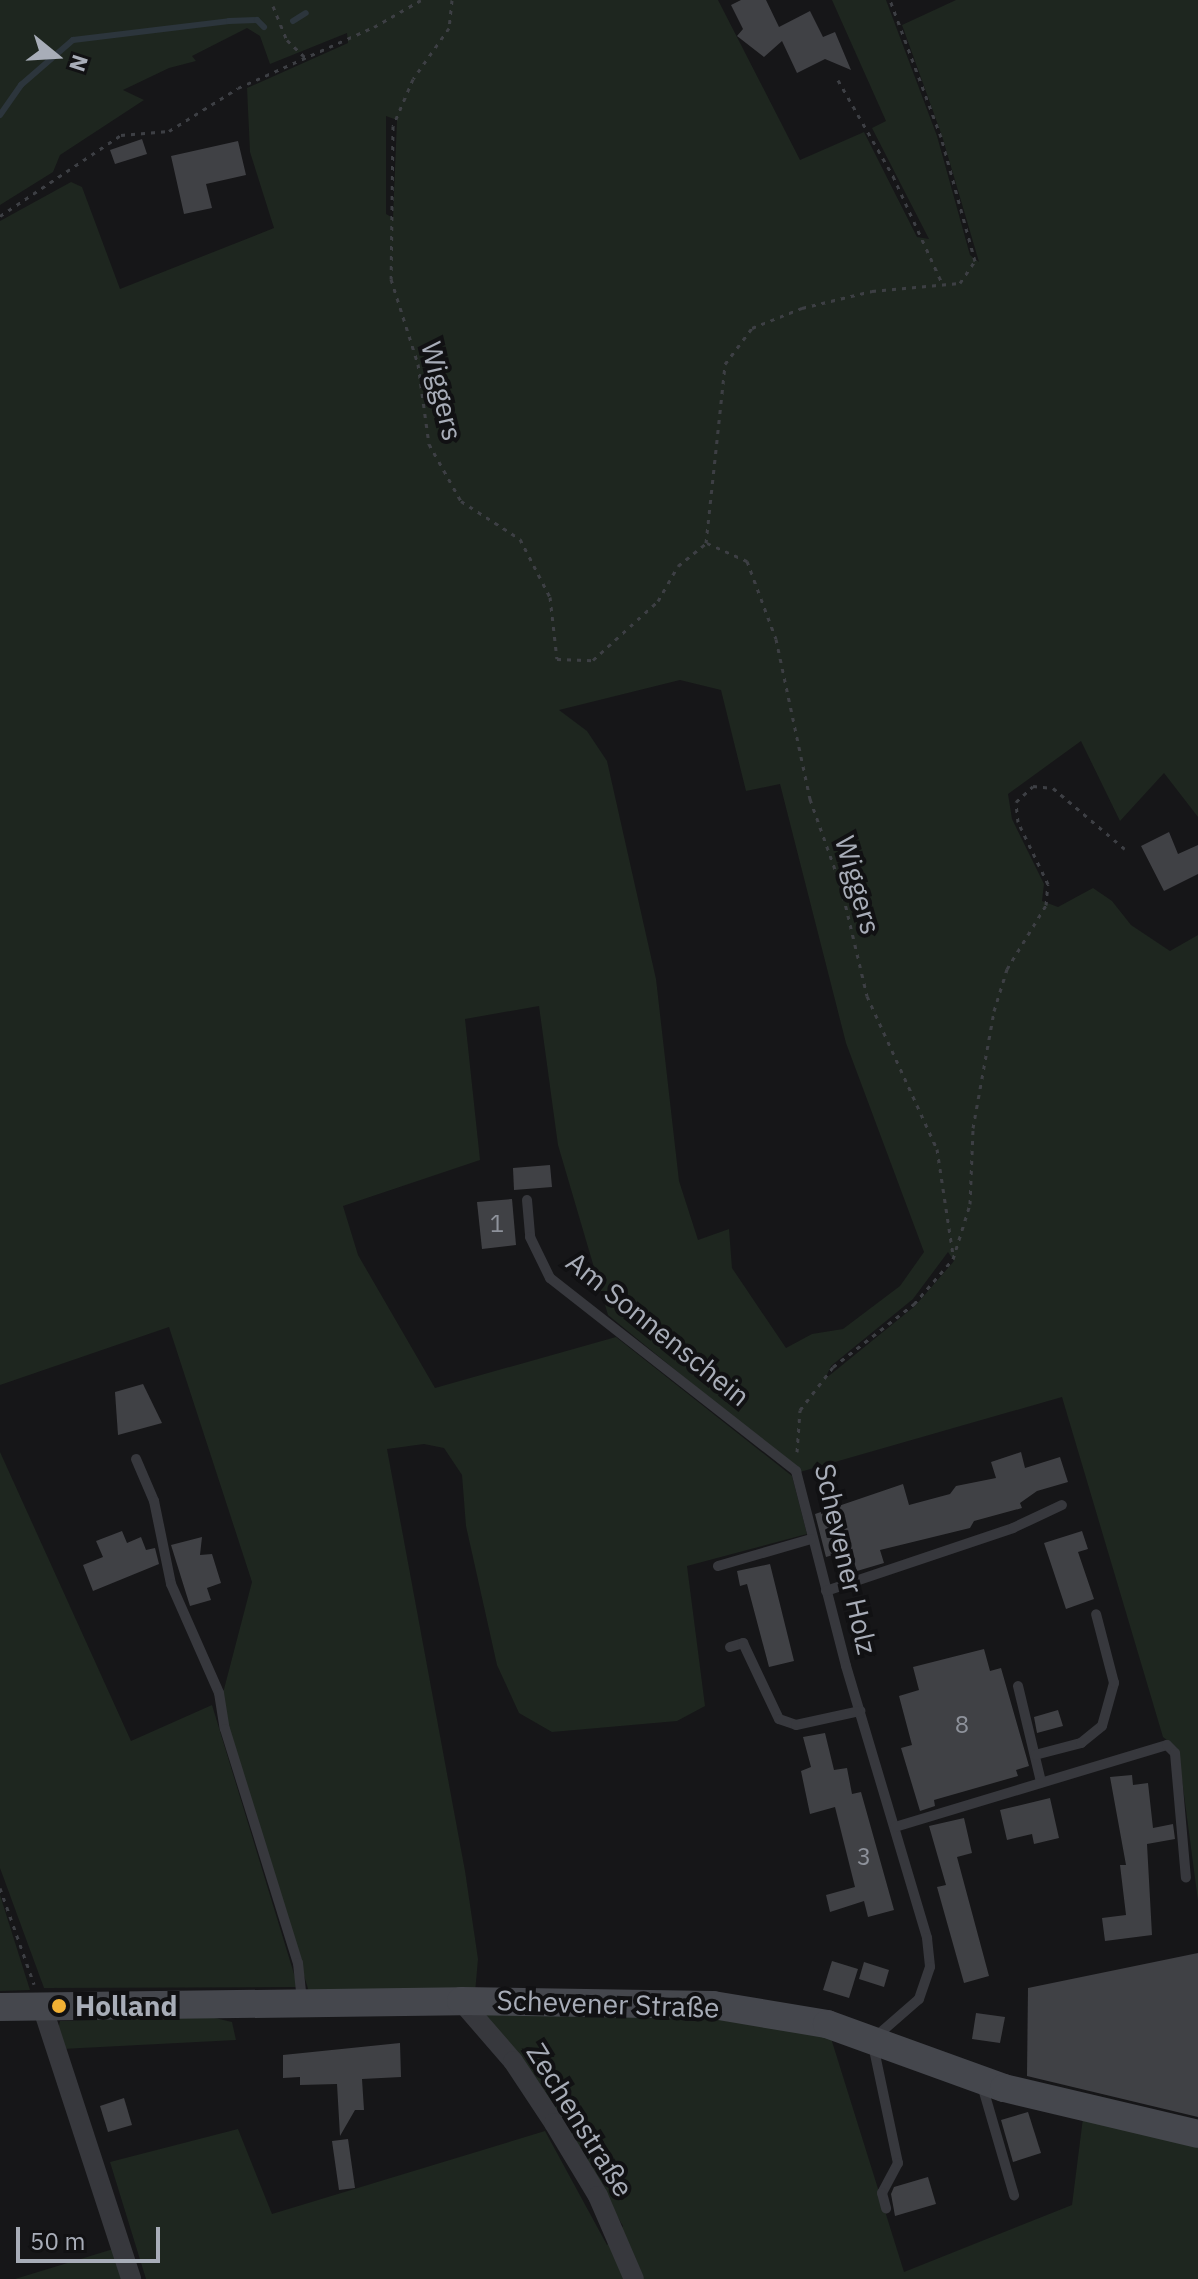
<!DOCTYPE html>
<html>
<head>
<meta charset="utf-8">
<style>
  body { margin:0 }
  #map { position:relative; width:1198px; height:2279px; overflow:hidden; background:#161618; font-family:"IBM Plex Sans",sans-serif }
  div>[style] { position:absolute }
  [style*='--x'] { left:calc(var(--x)*1px); top:calc(var(--y)*1px); width:calc(var(--w)*1px); rotate:calc(var(--a)*1deg) }
  .green>* { inset:0; background:#1e261f }
  .stream>* { height:6px; margin:-3px; padding:0 3px; transform-origin:3px; border-radius:3px; background:#2c353c }
  .building>* { inset:0; background:#404145 }
  .path>* { height:3px; margin-top:-1.5px; transform-origin:0; background:repeating-linear-gradient(90deg,#3d3f44 0 4px,transparent 0 10px) }
  .lane>* { height:10px; margin:-5px; padding:0 5px; transform-origin:5px; border-radius:5px; background:#37383d }
  .street>* { height:20px; margin:-10px; padding:0 10px; transform-origin:10px; border-radius:10px; background:#37383d }
  .secondary>* { height:28px; margin:-14px; padding:0 14px; transform-origin:14px; border-radius:14px; background:#45474d }
  .dots>* { width:22px; height:22px; translate:-50% -50%; box-sizing:border-box; border:4px solid #111113; border-radius:50% }
  span { translate:-50% -50%; white-space:nowrap; text-align:center; line-height:1.15; -webkit-text-stroke:8px #111113; paint-order:stroke }
  .number-label { font-size:24px; color:#8e929b }
  .number-label span { -webkit-text-stroke-width:0 }
  .street-label { font-size:28px; color:#a8adb8 }
  .poi-label { font-size:28px; color:#a8adb8; font-weight:700 }
  .left { translate:0 -50%; text-align:left }
  .north { position:absolute; left:16px; top:16px; width:80px; height:80px; -webkit-text-stroke:6px #111113; paint-order:stroke; rotate:108deg; font-size:22px; font-weight:700; line-height:32px; text-align:center; color:#a8adb8 }
  .north::after { content:''; display:block; margin:auto; width:28px; height:36px; background:#a8adb8; clip-path:polygon(50% 0,100% 100%,50% 72%,0 100%) }
  .scale { position:absolute; left:16px; top:2227px; width:144px; height:36px; box-sizing:border-box; border:4px solid #a8adb8; border-top:0; padding-left:10px; font-size:24px; line-height:28px; white-space:nowrap; color:#a8adb8; -webkit-text-stroke:6px #111113; paint-order:stroke }
</style>
</head>
<body>
<div id="map">
  <div class="green">
    <i style="clip-path:polygon(evenodd,0 0,718px 0,800px 160px,864px 132px,917px 237px,929px 239px,872px 128px,886px 121px,832px 0,886px 0,937px 136px,970px 255px,979px 262px,942px 136px,902px 25px,956px 0,1198px 0,1198px 817px,1164px 773px,1120px 821px,1081px 741px,1008px 794px,1012px 819px,1044px 884px,1042px 901px,1058px 907px,1093px 888px,1112px 901px,1131px 925px,1170px 951px,1198px 935px,1198px 1901px,1178px 1749px,1163px 1737px,1062px 1397px,800px 1472px,608px 1315px,558px 1145px,539px 1006px,465px 1019px,480px 1160px,343px 1206px,358px 1255px,435px 1388px,616px 1337px,792px 1476px,807px 1534px,687px 1566px,705px 1706px,677px 1721px,552px 1732px,519px 1713px,497px 1665px,466px 1526px,462px 1475px,444px 1448px,424px 1444px,387px 1449px,465px 1871px,478px 1959px,475px 1993px,309px 1992px,228px 1726px,223px 1693px,252px 1582px,169px 1327px,0 1385px,0 221px,71px 182px,82px 187px,120px 289px,274px 228px,250px 152px,247px 88px,348px 43px,347px 33px,270px 64px,260px 36px,247px 28px,192px 56px,196px 61px,169px 68px,123px 90px,144px 100px,60px 155px,53px 172px,0 205px,0 0,386px 116px,397px 120px,393px 218px,386px 214px,386px 116px,0 0,680px 680px,721px 690px,746px 791px,780px 784px,846px 1043px,924px 1252px,900px 1286px,843px 1329px,812px 1334px,786px 1348px,732px 1268px,729px 1229px,698px 1240px,679px 1181px,656px 979px,607px 761px,587px 731px,559px 710px,680px 680px,0 0,948px 1252px,954px 1261px,915px 1306px,825px 1379px,831px 1366px,913px 1299px,948px 1252px)"></i>
    <i style="clip-path:polygon(0 1452px,131px 1741px,212px 1705px,298px 1987px,44px 1988px,0 1868px)"></i>
    <i style="clip-path:polygon(0 1895px,30px 1990px,0 1991px)"></i>
    <i style="clip-path:polygon(484px 2013px,690px 2013px,830px 2035px,904px 2272px,1072px 2205px,1083px 2118px,1198px 2140px,1198px 2279px,146px 2279px,110px 2162px,238px 2129px,272px 2214px,545px 2131px,607px 2245px,623px 2226px,560px 2121px)"></i>
    <i style="clip-path:polygon(211px 2017px,232px 2022px,236px 2040px,62px 2049px,56px 2039px,60px 2021px)"></i>
    <i style="clip-path:polygon(115px 2250px,124px 2279px,15px 2279px,110px 2250px)"></i>
  </div>
  <div class="stream">
    <i style="--x:293;--y:21;--w:15;--a:-32"></i>
    <i style="--x:0;--y:115;--w:37;--a:-55"></i>
    <i style="--x:21;--y:85;--w:69;--a:-40.9"></i>
    <i style="--x:73;--y:40;--w:157;--a:-6.9"></i>
    <i style="--x:229;--y:21;--w:28;--a:-2"></i>
    <i style="--x:257;--y:20;--w:10;--a:45"></i>
  </div>
  <div class="building">
    <i style="clip-path:polygon(741px 0,766px 0,779px 27px,810px 11px,823px 37px,835px 32px,851px 70px,825px 59px,797px 73px,782px 41px,764px 57px,737px 36px,743px 29px,731px 5px)"></i>
    <i style="clip-path:polygon(142px 139px,147px 154px,115px 164px,110px 150px)"></i>
    <i style="clip-path:polygon(238px 141px,246px 175px,206px 184px,212px 208px,184px 214px,171px 156px)"></i>
    <i style="clip-path:polygon(1169px 832px,1178px 854px,1198px 845px,1198px 874px,1164px 891px,1141px 846px)"></i>
    <i style="clip-path:polygon(550px 1165px,552px 1187px,514px 1190px,513px 1168px)"></i>
    <i style="clip-path:polygon(512px 1199px,516px 1245px,482px 1249px,477px 1202px)"></i>
    <i style="clip-path:polygon(143px 1384px,162px 1423px,118px 1435px,115px 1392px)"></i>
    <i style="clip-path:polygon(1021px 1452px,1025px 1468px,1060px 1457px,1068px 1482px,1037px 1491px,1020px 1503px,1022px 1508px,974px 1521px,970px 1528px,880px 1550px,884px 1563px,857px 1571px,850px 1550px,826px 1557px,815px 1514px,903px 1484px,909px 1505px,950px 1494px,956px 1486px,996px 1478px,991px 1462px)"></i>
    <i style="clip-path:polygon(122px 1531px,127px 1543px,141px 1537px,146px 1550px,155px 1548px,159px 1564px,93px 1591px,83px 1565px,103px 1557px,96px 1541px)"></i>
    <i style="clip-path:polygon(1082px 1531px,1088px 1549px,1078px 1552px,1094px 1599px,1066px 1609px,1044px 1543px)"></i>
    <i style="clip-path:polygon(202px 1537px,200px 1555px,212px 1554px,221px 1583px,207px 1588px,211px 1600px,190px 1606px,171px 1545px)"></i>
    <i style="clip-path:polygon(770px 1564px,794px 1661px,769px 1667px,747px 1584px,740px 1586px,737px 1571px)"></i>
    <i style="clip-path:polygon(984px 1649px,990px 1671px,1001px 1668px,1029px 1766px,1016px 1770px,1018px 1776px,934px 1800px,935px 1806px,920px 1811px,901px 1748px,912px 1745px,899px 1696px,919px 1690px,913px 1667px)"></i>
    <i style="clip-path:polygon(1058px 1710px,1063px 1726px,1037px 1733px,1034px 1717px)"></i>
    <i style="clip-path:polygon(825px 1733px,834px 1770px,847px 1768px,852px 1794px,861px 1792px,894px 1910px,868px 1917px,864px 1901px,830px 1912px,826px 1895px,855px 1887px,835px 1807px,810px 1814px,801px 1771px,811px 1767px,803px 1737px)"></i>
    <i style="clip-path:polygon(1132px 1775px,1133px 1785px,1148px 1783px,1153px 1828px,1173px 1824px,1175px 1839px,1147px 1844px,1152px 1935px,1105px 1941px,1102px 1918px,1126px 1915px,1120px 1865px,1126px 1865px,1110px 1777px)"></i>
    <i style="clip-path:polygon(1050px 1798px,1059px 1838px,1034px 1844px,1032px 1834px,1007px 1840px,1000px 1810px)"></i>
    <i style="clip-path:polygon(964px 1818px,972px 1853px,957px 1857px,989px 1976px,964px 1983px,937px 1887px,946px 1885px,929px 1826px)"></i>
    <i style="clip-path:polygon(1198px 1953px,1198px 2117px,1027px 2076px,1028px 1988px)"></i>
    <i style="clip-path:polygon(832px 1961px,858px 1969px,849px 1998px,823px 1990px)"></i>
    <i style="clip-path:polygon(864px 1962px,889px 1970px,884px 1987px,859px 1979px)"></i>
    <i style="clip-path:polygon(976px 2013px,1005px 2017px,1000px 2043px,972px 2039px)"></i>
    <i style="clip-path:polygon(400px 2043px,401px 2077px,362px 2079px,364px 2110px,355px 2110px,340px 2136px,337px 2084px,300px 2085px,300px 2077px,283px 2078px,283px 2055px)"></i>
    <i style="clip-path:polygon(124px 2098px,132px 2125px,108px 2132px,100px 2106px)"></i>
    <i style="clip-path:polygon(1028px 2112px,1041px 2153px,1013px 2162px,1001px 2120px)"></i>
    <i style="clip-path:polygon(348px 2139px,355px 2188px,339px 2190px,332px 2141px)"></i>
    <i style="clip-path:polygon(928px 2177px,936px 2204px,895px 2216px,891px 2194px,894px 2187px)"></i>
  </div>
  <div class="path">
    <i style="--x:452;--y:0;--w:28;--a:96"></i>
    <i style="--x:449;--y:28;--w:62;--a:125.2"></i>
    <i style="--x:413;--y:79;--w:51;--a:113.1"></i>
    <i style="--x:393;--y:126;--w:153;--a:90.7"></i>
    <i style="--x:391;--y:279;--w:89;--a:72.4"></i>
    <i style="--x:418;--y:364;--w:81;--a:82.2"></i>
    <i style="--x:429;--y:444;--w:65;--a:60.7"></i>
    <i style="--x:461;--y:501;--w:70;--a:32.8"></i>
    <i style="--x:520;--y:539;--w:65;--a:62.7"></i>
    <i style="--x:550;--y:597;--w:62;--a:83.6"></i>
    <i style="--x:557;--y:659;--w:36;--a:2"></i>
    <i style="--x:593;--y:660;--w:88;--a:-42.2"></i>
    <i style="--x:658;--y:601;--w:40;--a:-60.3"></i>
    <i style="--x:678;--y:566;--w:36;--a:-39"></i>
    <i style="--x:706;--y:543;--w:180;--a:-83.9"></i>
    <i style="--x:725;--y:364;--w:45;--a:-53.1"></i>
    <i style="--x:752;--y:328;--w:54;--a:-21.8"></i>
    <i style="--x:802;--y:308;--w:72;--a:-13.7"></i>
    <i style="--x:872;--y:291;--w:88;--a:-5.2"></i>
    <i style="--x:960;--y:283;--w:27;--a:-56"></i>
    <i style="--x:975;--y:261;--w:129;--a:-105.3"></i>
    <i style="--x:941;--y:137;--w:146;--a:-110.4"></i>
    <i style="--x:273;--y:6;--w:37;--a:68"></i>
    <i style="--x:287;--y:40;--w:28;--a:44"></i>
    <i style="--x:838;--y:80;--w:111;--a:60.2"></i>
    <i style="--x:893;--y:176;--w:118;--a:65.4"></i>
    <i style="--x:0;--y:216;--w:146;--a:-33.8"></i>
    <i style="--x:121;--y:135;--w:48;--a:-4.8"></i>
    <i style="--x:169;--y:131;--w:81;--a:-31.9"></i>
    <i style="--x:238;--y:88;--w:149;--a:-24.2"></i>
    <i style="--x:374;--y:27;--w:54;--a:-29.9"></i>
    <i style="--x:707;--y:543;--w:44;--a:24.2"></i>
    <i style="--x:747;--y:561;--w:83;--a:69.6"></i>
    <i style="--x:776;--y:639;--w:164;--a:78"></i>
    <i style="--x:810;--y:799;--w:92;--a:70.4"></i>
    <i style="--x:841;--y:886;--w:113;--a:76.7"></i>
    <i style="--x:867;--y:996;--w:168;--a:65.4"></i>
    <i style="--x:937;--y:1149;--w:107;--a:81.4"></i>
    <i style="--x:797;--y:1452;--w:42;--a:-85.9"></i>
    <i style="--x:800;--y:1410;--w:54;--a:-52.5"></i>
    <i style="--x:833;--y:1367;--w:103;--a:-37.9"></i>
    <i style="--x:914;--y:1304;--w:60;--a:-49.1"></i>
    <i style="--x:953;--y:1259;--w:58;--a:-72.8"></i>
    <i style="--x:970;--y:1204;--w:76;--a:-87.7"></i>
    <i style="--x:973;--y:1128;--w:119;--a:-79.8"></i>
    <i style="--x:994;--y:1011;--w:44;--a:-72.8"></i>
    <i style="--x:1007;--y:969;--w:75;--a:-58.6"></i>
    <i style="--x:1046;--y:905;--w:21;--a:-85"></i>
    <i style="--x:1048;--y:884;--w:69;--a:-115.8"></i>
    <i style="--x:1018;--y:822;--w:20;--a:-96"></i>
    <i style="--x:1016;--y:802;--w:23;--a:-43"></i>
    <i style="--x:1033;--y:786;--w:20;--a:6"></i>
    <i style="--x:1053;--y:788;--w:94;--a:40.3"></i>
    <i style="--x:0;--y:1888;--w:102;--a:70.5"></i>
  </div>
  <div class="lane">
    <i style="--x:527;--y:1200;--w:37;--a:85"></i>
    <i style="--x:530;--y:1237;--w:46;--a:64"></i>
    <i style="--x:550;--y:1278;--w:313;--a:38.1"></i>
    <i style="--x:796;--y:1471;--w:201;--a:75.6"></i>
    <i style="--x:846;--y:1666;--w:284;--a:73.4"></i>
    <i style="--x:927;--y:1938;--w:29;--a:84"></i>
    <i style="--x:930;--y:1967;--w:34;--a:109"></i>
    <i style="--x:919;--y:1999;--w:62;--a:138.9"></i>
    <i style="--x:872;--y:2040;--w:126;--a:78.1"></i>
    <i style="--x:898;--y:2163;--w:34;--a:118"></i>
    <i style="--x:882;--y:2193;--w:16;--a:75"></i>
    <i style="--x:136;--y:1459;--w:46;--a:66.8"></i>
    <i style="--x:154;--y:1501;--w:85;--a:78.4"></i>
    <i style="--x:171;--y:1584;--w:119;--a:66.2"></i>
    <i style="--x:219;--y:1693;--w:36;--a:81"></i>
    <i style="--x:225;--y:1729;--w:245;--a:72.7"></i>
    <i style="--x:298;--y:1963;--w:38;--a:84"></i>
    <i style="--x:718;--y:1566;--w:97;--a:-16.2"></i>
    <i style="--x:826;--y:1591;--w:197;--a:-18.6"></i>
    <i style="--x:1013;--y:1528;--w:54;--a:-25.1"></i>
    <i style="--x:730;--y:1647;--w:14;--a:-17"></i>
    <i style="--x:743;--y:1643;--w:84;--a:64.7"></i>
    <i style="--x:779;--y:1719;--w:18;--a:19"></i>
    <i style="--x:796;--y:1725;--w:66;--a:-12.3"></i>
    <i style="--x:1018;--y:1686;--w:99;--a:76.5"></i>
    <i style="--x:1035;--y:1755;--w:48;--a:-14.6"></i>
    <i style="--x:1081;--y:1743;--w:27;--a:-39"></i>
    <i style="--x:1102;--y:1726;--w:45;--a:-74.4"></i>
    <i style="--x:1114;--y:1683;--w:71;--a:-104.6"></i>
    <i style="--x:895;--y:1827;--w:284;--a:-16.8"></i>
    <i style="--x:1167;--y:1745;--w:11;--a:45"></i>
    <i style="--x:1175;--y:1753;--w:125;--a:85"></i>
    <i style="--x:982;--y:2085;--w:115;--a:73.8"></i>
  </div>
  <div class="street">
    <i style="--x:461;--y:2001;--w:79;--a:49.1"></i>
    <i style="--x:513;--y:2061;--w:74;--a:56.5"></i>
    <i style="--x:554;--y:2123;--w:85;--a:58.9"></i>
    <i style="--x:598;--y:2196;--w:90;--a:66.6"></i>
    <i style="--x:42;--y:2006;--w:287;--a:71.9"></i>
  </div>
  <div class="secondary">
    <i style="--x:0;--y:2007;--w:461;--a:-0.7"></i>
    <i style="--x:461;--y:2001;--w:252;--a:0.9"></i>
    <i style="--x:713;--y:2005;--w:116;--a:9.5"></i>
    <i style="--x:827;--y:2024;--w:188;--a:19.9"></i>
    <i style="--x:1004;--y:2088;--w:199;--a:13.3"></i>
  </div>
  <div class="dots">
    <i style="left:59px;top:2006px;background:#f2b134"></i>
  </div>
  <div class="number-label">
    <span style="left:497px;top:1224px">1</span>
    <span style="left:962px;top:1725px">8</span>
    <span style="left:864px;top:1857px">3</span>
  </div>
  <div class="street-label">
    <span style="left:442px;top:391px;rotate:77deg">Wiggers</span>
    <span style="left:858px;top:885px;rotate:74deg">Wiggers</span>
    <span style="left:658px;top:1329px;rotate:39deg">Am Sonnenschein</span>
    <span style="left:846px;top:1559px;rotate:77deg">Schevener Holz</span>
    <span style="left:608px;top:2004px;rotate:2deg">Schevener Straße</span>
    <span style="left:580px;top:2120px;rotate:58deg">Zechenstraße</span>
  </div>
  <div class="poi-label">
    <span class="left" style="left:75px;top:2006px">Holland</span>
  </div>
  <div class="north">N</div>
  <div class="scale">50 m</div>
</div>
</body>
</html>
